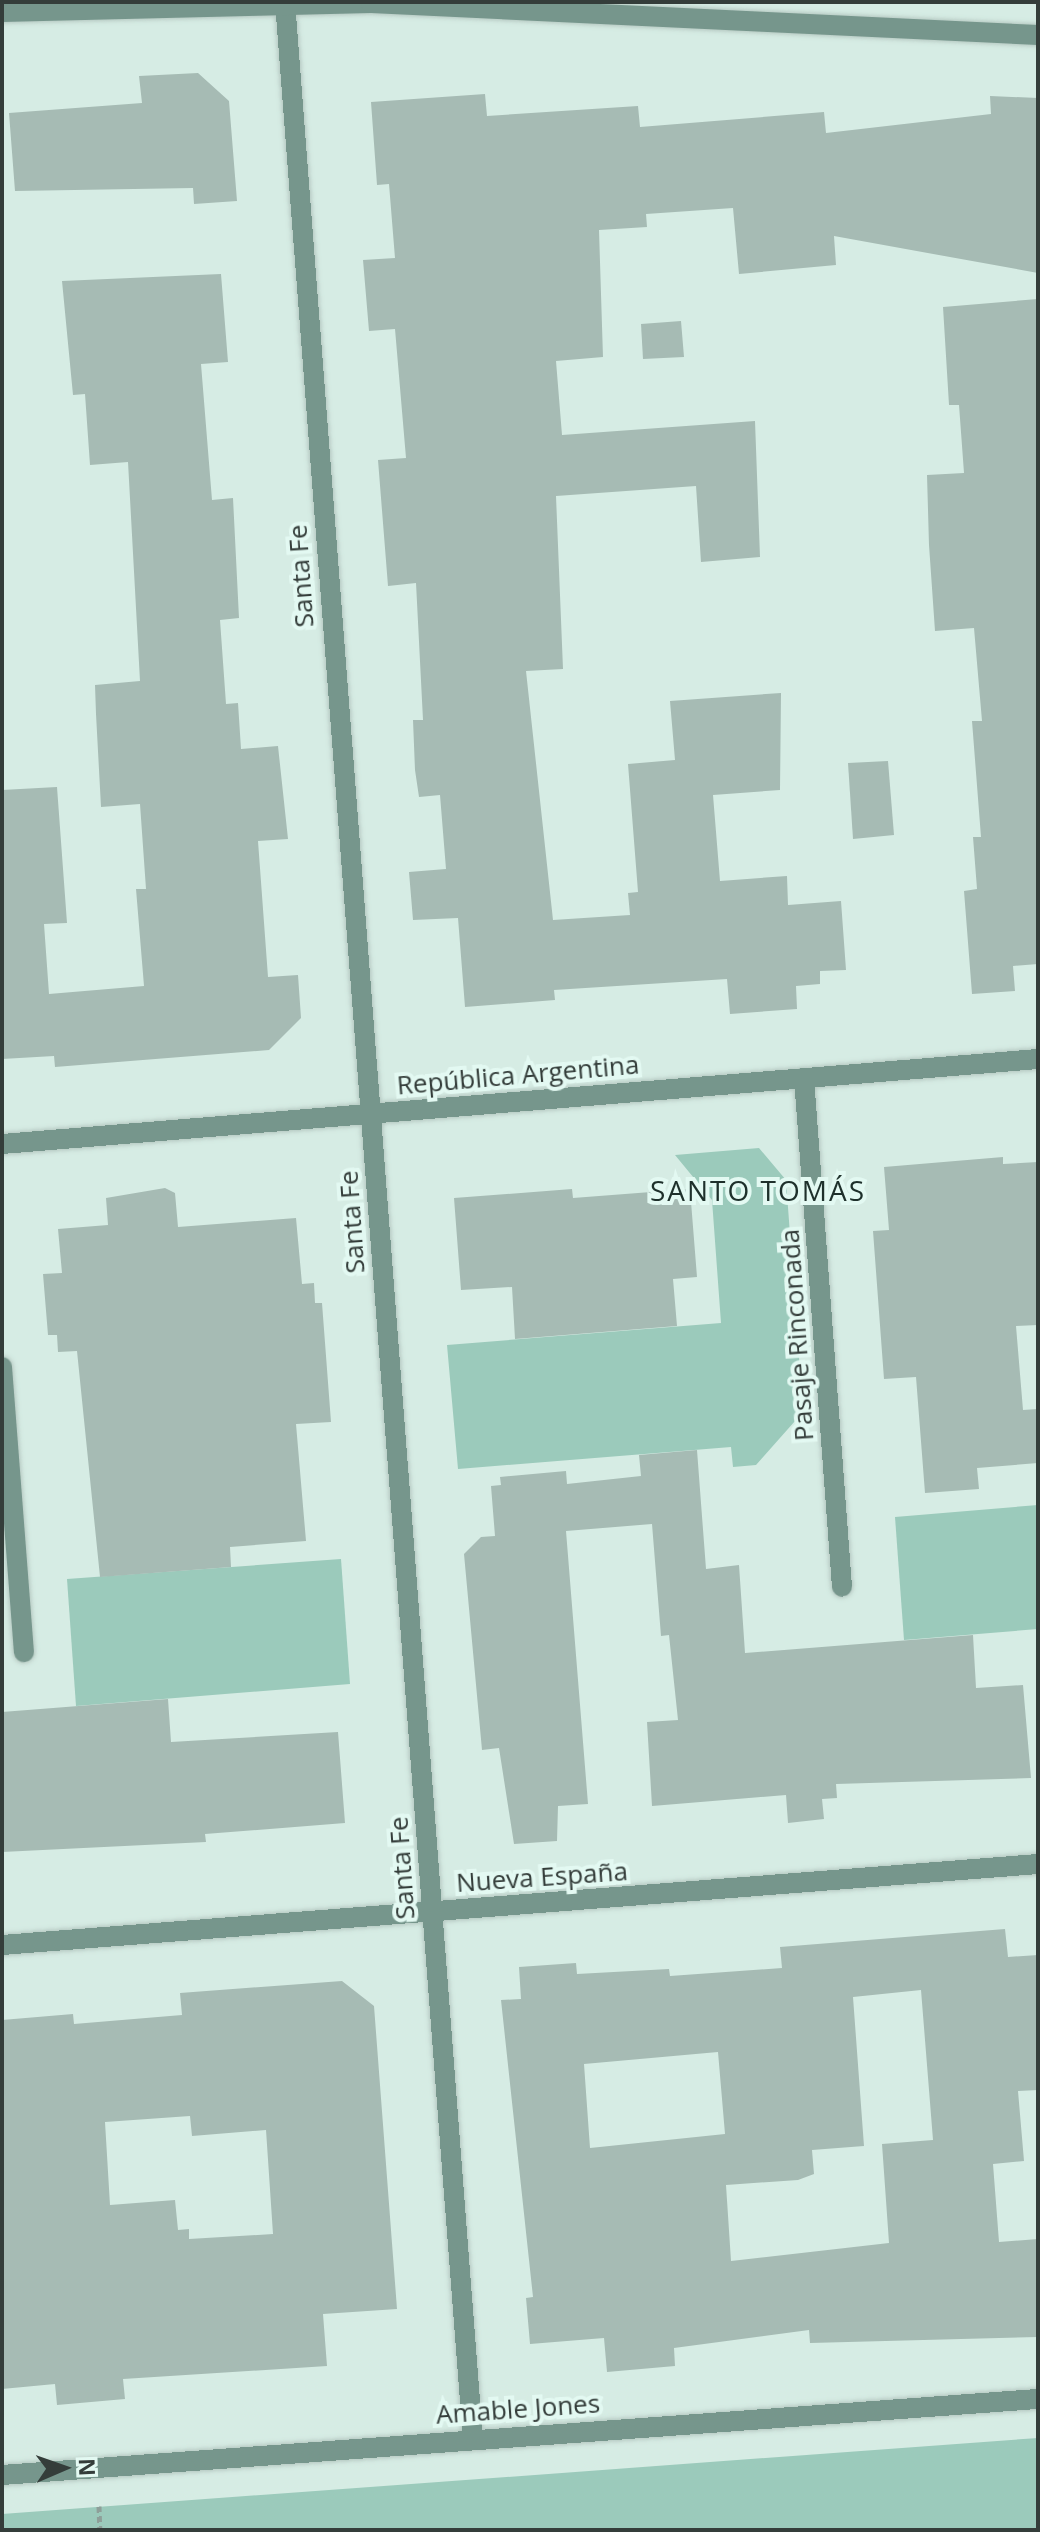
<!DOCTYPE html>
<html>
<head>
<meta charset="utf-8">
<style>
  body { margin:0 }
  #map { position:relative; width:1040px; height:2532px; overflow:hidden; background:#d6ece4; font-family:"Open Sans",sans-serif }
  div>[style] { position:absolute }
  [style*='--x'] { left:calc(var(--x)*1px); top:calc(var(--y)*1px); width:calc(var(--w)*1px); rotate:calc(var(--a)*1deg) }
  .green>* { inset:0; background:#9bcabb }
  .building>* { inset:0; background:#a6bbb4 }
  .path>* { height:5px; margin-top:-2.5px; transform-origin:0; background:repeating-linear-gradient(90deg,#8e9f99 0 6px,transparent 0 10px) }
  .roads { filter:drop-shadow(0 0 2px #b6c9c2) drop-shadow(0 0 2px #b6c9c2) }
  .minor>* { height:20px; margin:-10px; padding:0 10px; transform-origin:10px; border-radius:10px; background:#76968c }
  span { translate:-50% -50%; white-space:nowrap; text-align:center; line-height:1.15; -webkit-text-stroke:8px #e3f9f2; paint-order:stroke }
  .street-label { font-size:26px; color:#343d3a }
  .neighbourhood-label { font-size:28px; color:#1e302b; letter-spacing:2px }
  .frame { position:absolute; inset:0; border:4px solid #343d3a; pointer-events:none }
  .north { position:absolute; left:24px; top:2428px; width:80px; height:80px; -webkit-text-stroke:6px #e3f9f2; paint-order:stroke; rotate:88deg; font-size:22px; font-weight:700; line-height:32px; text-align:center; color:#343d3a }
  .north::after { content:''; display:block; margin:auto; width:28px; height:36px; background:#343d3a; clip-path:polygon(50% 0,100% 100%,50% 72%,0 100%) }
</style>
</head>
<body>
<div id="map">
  <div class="green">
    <i style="clip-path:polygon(759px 1148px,786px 1180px,803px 1412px,756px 1465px,733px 1467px,731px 1447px,458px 1469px,447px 1345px,721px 1323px,712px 1200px,675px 1155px)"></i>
    <i style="clip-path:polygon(1038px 1505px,1038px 1629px,904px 1640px,895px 1517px)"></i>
    <i style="clip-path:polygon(341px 1559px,350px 1684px,76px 1706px,67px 1579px)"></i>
    <i style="clip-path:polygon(1038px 2438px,1038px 2530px,2px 2530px,2px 2514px)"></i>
  </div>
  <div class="building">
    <i style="clip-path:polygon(198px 73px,229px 101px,237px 201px,194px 204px,193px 188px,15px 191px,9px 113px,142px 103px,139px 76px)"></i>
    <i style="clip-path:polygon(485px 94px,487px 116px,638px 106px,640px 127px,824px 112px,826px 133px,991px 114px,990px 96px,1038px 98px,1038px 273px,834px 236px,836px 265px,739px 274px,733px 208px,646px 214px,647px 227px,599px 230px,603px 357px,556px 361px,562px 435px,755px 421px,760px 557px,701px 562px,696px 486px,556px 496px,563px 669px,526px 671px,553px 920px,630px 915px,628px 893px,638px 892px,628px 764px,675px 760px,670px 701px,781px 693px,780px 790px,713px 795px,720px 881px,787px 876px,788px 905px,841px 901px,846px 970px,820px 971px,820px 984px,796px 986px,797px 1009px,730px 1014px,727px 979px,554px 990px,555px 1000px,465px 1007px,458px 918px,413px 920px,409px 872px,446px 869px,440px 795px,419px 797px,415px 770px,413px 720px,423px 720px,416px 583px,388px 586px,378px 460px,406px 458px,395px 329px,369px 331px,363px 260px,395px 258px,389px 184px,377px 185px,371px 102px)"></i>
    <i style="clip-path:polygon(221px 274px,228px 362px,201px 364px,212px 500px,233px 498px,239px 618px,220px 620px,226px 704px,238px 703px,241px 749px,278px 746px,288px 839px,258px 841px,268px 977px,298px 975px,301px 1018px,269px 1050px,55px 1067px,54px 1056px,2px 1059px,2px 790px,57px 787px,67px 923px,44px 924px,49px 994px,144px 986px,136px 889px,146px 889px,140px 804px,101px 807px,96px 714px,95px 685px,140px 681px,128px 462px,90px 465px,85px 394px,73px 395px,62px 281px)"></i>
    <i style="clip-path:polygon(1038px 299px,1038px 964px,1013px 966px,1015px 991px,972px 994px,964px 891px,977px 889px,973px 837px,981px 837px,972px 721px,982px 721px,974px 628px,935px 631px,929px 545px,927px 475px,964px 473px,959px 405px,949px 405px,943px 307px)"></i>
    <i style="clip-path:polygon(681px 321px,684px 357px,643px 359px,641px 324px)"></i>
    <i style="clip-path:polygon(888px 761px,894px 835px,853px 839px,848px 763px)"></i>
    <i style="clip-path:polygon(1003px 1157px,1003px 1164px,1038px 1162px,1038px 1325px,1016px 1326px,1023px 1410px,1038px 1409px,1038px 1463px,977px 1468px,979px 1489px,925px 1493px,916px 1377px,884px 1379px,873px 1231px,889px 1230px,884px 1167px)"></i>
    <i style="clip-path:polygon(165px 1188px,175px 1193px,178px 1227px,296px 1218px,302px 1284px,314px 1283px,315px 1303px,322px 1303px,331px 1422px,296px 1424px,306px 1541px,230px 1547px,231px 1567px,100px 1577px,77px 1351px,58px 1352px,57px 1335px,48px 1335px,43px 1274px,62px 1273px,58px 1229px,108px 1225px,106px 1198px)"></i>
    <i style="clip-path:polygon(572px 1189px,573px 1198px,690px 1189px,697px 1277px,673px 1279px,677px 1326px,515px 1339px,512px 1287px,461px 1290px,454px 1198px)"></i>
    <i style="clip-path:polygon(697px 1450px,706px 1569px,739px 1565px,745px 1653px,973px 1635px,976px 1688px,1023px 1685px,1031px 1778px,836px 1784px,837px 1798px,822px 1799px,824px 1819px,788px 1823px,786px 1795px,652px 1806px,647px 1722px,678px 1720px,669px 1635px,661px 1636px,652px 1524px,566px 1531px,588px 1804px,558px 1806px,557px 1841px,514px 1844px,499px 1748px,482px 1750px,464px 1554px,481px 1537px,495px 1536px,491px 1486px,501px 1485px,500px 1477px,566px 1471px,567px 1484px,641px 1476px,639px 1455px)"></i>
    <i style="clip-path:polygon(168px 1699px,171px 1742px,338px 1732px,345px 1823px,205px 1834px,206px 1842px,2px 1852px,2px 1712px)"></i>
    <i style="clip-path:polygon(evenodd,1005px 1929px,1008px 1957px,1038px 1955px,1038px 2090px,1018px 2091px,1024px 2161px,993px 2164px,999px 2242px,1038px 2239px,1038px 2337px,810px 2343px,809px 2330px,674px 2348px,675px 2366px,607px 2372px,604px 2338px,530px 2344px,526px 2298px,533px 2297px,501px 2000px,521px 1999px,519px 1967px,576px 1963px,577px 1974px,669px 1969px,670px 1976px,782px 1968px,780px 1947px,1005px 1929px,921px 1990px,933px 2140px,882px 2144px,889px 2243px,731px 2261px,726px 2185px,798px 2180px,814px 2174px,812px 2150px,864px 2146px,853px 1997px,921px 1990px,1005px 1929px,718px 2052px,725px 2134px,590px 2148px,584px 2064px,718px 2052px)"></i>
    <i style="clip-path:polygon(evenodd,342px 1981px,374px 2006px,397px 2309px,323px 2314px,327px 2366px,123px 2379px,125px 2399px,57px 2405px,55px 2384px,2px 2389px,2px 2020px,73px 2014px,74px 2024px,182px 2015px,180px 1993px,342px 1981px,190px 2116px,192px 2136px,266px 2130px,273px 2234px,189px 2239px,189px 2229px,178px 2230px,175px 2200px,110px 2205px,105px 2122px,190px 2116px)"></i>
  </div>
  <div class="path">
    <i style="--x:99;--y:2506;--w:24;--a:88"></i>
  </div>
  <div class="roads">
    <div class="minor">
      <i style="--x:285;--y:2;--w:2443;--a:85.59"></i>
      <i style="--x:2;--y:12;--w:369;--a:-1.4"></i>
      <i style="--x:371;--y:3;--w:668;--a:2.75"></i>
      <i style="--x:804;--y:1078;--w:510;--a:85.73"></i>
      <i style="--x:2;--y:1144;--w:1039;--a:-4.69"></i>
      <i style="--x:2;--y:1367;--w:286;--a:85.6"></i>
      <i style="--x:2;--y:1945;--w:1039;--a:-4.47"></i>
      <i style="--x:2;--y:2475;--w:1039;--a:-4.2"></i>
    </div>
  </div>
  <div class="street-label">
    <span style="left:301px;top:576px;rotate:-94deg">Santa Fe</span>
    <span style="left:518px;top:1075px;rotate:-5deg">República Argentina</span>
    <span style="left:352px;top:1222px;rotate:-94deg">Santa Fe</span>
    <span style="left:797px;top:1335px;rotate:-94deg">Pasaje Rinconada</span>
    <span style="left:402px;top:1868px;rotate:-94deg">Santa Fe</span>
    <span style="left:542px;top:1877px;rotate:-4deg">Nueva España</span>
    <span style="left:518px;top:2409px;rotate:-4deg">Amable Jones</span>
  </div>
  <div class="neighbourhood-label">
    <span style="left:758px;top:1190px">SANTO TOMÁS</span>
  </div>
  <div class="frame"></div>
  <div class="north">N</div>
</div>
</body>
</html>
